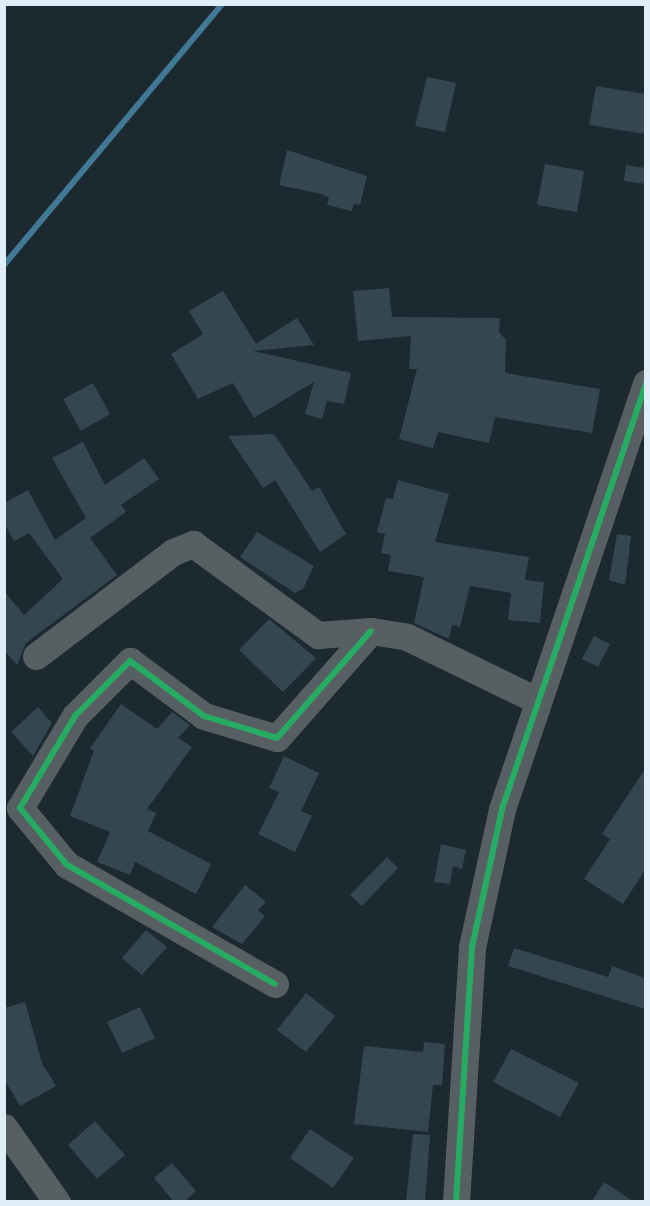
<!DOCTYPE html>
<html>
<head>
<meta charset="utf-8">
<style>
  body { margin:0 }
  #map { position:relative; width:650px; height:1206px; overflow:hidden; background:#1c2931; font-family:Manrope,sans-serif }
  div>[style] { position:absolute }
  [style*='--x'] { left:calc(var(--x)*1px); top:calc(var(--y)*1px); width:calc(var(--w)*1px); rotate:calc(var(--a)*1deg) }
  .stream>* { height:6px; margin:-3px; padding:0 3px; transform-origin:3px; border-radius:3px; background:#407896 }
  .building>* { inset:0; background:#34464f }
  .minor>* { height:27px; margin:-13.5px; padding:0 13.5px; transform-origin:13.5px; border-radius:13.5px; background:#585f63 }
  .cycleway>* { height:6px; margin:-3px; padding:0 3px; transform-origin:3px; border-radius:3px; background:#26ab63 }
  span { translate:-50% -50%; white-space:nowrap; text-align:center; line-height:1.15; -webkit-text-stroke:5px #09222f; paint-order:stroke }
  .frame { position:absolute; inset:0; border:6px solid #e0eff7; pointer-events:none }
</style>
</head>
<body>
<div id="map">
  <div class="stream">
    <i style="--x:4;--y:265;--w:340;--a:-50.1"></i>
  </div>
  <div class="building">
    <i style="clip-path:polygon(427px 77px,456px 83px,445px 132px,415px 126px)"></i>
    <i style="clip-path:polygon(596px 86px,645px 94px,645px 134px,589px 125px)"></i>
    <i style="clip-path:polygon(287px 150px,367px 176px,360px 205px,354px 204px,352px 211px,327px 205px,329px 198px,321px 194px,279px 185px)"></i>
    <i style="clip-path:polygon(545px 164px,584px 171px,577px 212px,537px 205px)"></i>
    <i style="clip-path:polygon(626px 165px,645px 168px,645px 184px,624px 181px)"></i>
    <i style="clip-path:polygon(389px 288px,392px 317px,500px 318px,499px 332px,506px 340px,505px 373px,600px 389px,592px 433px,495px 417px,489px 443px,438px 432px,433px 448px,399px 439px,417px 369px,409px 369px,411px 336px,358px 341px,353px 291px)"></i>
    <i style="clip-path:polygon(223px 291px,256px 344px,297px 318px,314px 345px,253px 351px,351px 373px,344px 404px,327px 401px,322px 419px,305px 414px,314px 382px,254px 418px,233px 383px,198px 399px,171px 354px,203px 334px,189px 311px)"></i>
    <i style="clip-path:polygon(93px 383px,110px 414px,81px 431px,63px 399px)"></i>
    <i style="clip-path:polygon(274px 434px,312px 491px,319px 487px,346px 534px,320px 552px,275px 480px,263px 488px,228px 436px)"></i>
    <i style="clip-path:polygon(83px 442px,105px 485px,144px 458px,159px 479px,121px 505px,126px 512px,90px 538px,117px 575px,26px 643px,17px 665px,4px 650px,4px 591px,24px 615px,63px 579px,29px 533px,14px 541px,4px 523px,4px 503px,28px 490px,55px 540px,86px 518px,52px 458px)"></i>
    <i style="clip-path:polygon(398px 480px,449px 494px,435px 542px,529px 557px,525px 580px,544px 582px,540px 623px,508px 620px,511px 593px,470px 586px,460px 627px,452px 625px,449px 639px,414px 623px,424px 577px,388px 571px,391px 555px,381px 553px,385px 534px,377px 532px,386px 498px,393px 499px)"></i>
    <i style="clip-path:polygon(257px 532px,314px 566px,303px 589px,295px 593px,240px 557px)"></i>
    <i style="clip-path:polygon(617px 534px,631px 536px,625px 585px,609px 580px)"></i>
    <i style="clip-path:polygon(269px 619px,316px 658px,283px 692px,239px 650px)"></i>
    <i style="clip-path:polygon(594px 636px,610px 644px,598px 667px,582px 659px)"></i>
    <i style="clip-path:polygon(121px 704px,157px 729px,172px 712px,190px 725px,178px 738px,192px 747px,147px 809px,156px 813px,148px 831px,211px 864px,196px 894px,135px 862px,130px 875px,97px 862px,110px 832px,70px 816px,94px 751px,90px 748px)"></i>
    <i style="clip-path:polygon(38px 707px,52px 723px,33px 756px,11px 732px)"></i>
    <i style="clip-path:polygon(284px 756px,319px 773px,301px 811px,312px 816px,295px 852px,258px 834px,279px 792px,269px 788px)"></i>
    <i style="clip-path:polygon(645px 769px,645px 870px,623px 904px,584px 879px,610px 839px,602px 834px)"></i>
    <i style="clip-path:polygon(441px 844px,466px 850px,462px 869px,453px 866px,450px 884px,434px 882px)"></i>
    <i style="clip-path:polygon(387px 857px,398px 868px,362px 906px,350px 895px)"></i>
    <i style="clip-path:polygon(245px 885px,266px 902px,258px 910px,265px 916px,242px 944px,212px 927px)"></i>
    <i style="clip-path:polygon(146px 930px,167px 947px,142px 975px,122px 958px)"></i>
    <i style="clip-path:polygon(514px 948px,608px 977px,612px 966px,645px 978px,645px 1009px,508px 966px)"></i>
    <i style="clip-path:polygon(306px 993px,335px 1016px,306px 1052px,277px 1030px)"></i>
    <i style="clip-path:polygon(25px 1002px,42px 1063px,56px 1086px,20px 1106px,4px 1079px,4px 1008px)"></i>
    <i style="clip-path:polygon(140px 1007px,155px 1038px,122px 1053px,107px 1022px)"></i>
    <i style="clip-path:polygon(424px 1042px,445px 1044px,442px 1085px,433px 1085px,428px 1132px,354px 1124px,364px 1046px,423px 1052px)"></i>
    <i style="clip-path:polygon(511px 1049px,579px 1083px,560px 1117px,493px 1082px)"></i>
    <i style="clip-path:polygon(95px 1121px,125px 1155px,97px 1179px,68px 1145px)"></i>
    <i style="clip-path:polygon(310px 1129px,354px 1158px,333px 1188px,290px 1158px)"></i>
    <i style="clip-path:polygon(413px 1134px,430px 1135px,425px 1202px,406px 1202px)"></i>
    <i style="clip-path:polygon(172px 1163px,196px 1191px,184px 1202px,174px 1202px,154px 1178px)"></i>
    <i style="clip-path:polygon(604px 1182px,634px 1202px,591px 1202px)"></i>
  </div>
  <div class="minor">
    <i style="--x:36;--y:656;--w:172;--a:-37.2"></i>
    <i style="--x:173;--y:552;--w:22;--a:-22"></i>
    <i style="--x:193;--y:544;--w:155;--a:36.1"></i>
    <i style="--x:318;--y:635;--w:53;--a:-4.3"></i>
    <i style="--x:371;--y:631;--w:36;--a:9"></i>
    <i style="--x:407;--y:637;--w:144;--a:26"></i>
    <i style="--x:275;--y:984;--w:240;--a:-150.2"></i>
    <i style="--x:67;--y:865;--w:74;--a:-129.5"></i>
    <i style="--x:20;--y:808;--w:107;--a:-59.1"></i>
    <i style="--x:75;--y:716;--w:78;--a:-45"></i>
    <i style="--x:130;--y:661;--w:92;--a:36.6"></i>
    <i style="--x:204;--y:716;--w:76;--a:16.8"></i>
    <i style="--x:277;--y:738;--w:142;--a:-48.7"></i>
    <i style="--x:4;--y:1127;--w:92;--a:54.8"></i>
    <i style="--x:456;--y:1202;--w:256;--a:-86.4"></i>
    <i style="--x:472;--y:947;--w:141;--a:-77.7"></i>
    <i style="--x:502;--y:809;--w:450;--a:-71.3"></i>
  </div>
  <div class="cycleway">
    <i style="--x:275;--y:984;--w:240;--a:-150.2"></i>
    <i style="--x:67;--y:865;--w:74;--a:-129.5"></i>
    <i style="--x:20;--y:808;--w:107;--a:-59.1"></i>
    <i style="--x:75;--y:716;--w:78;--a:-45"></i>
    <i style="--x:130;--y:661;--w:92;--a:36.6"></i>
    <i style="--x:204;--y:716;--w:76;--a:16.8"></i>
    <i style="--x:277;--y:738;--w:142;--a:-48.7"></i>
    <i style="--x:456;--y:1202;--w:256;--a:-86.4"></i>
    <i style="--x:472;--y:947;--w:141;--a:-77.7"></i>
    <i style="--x:502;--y:809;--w:450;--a:-71.3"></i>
  </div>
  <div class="frame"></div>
</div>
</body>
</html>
